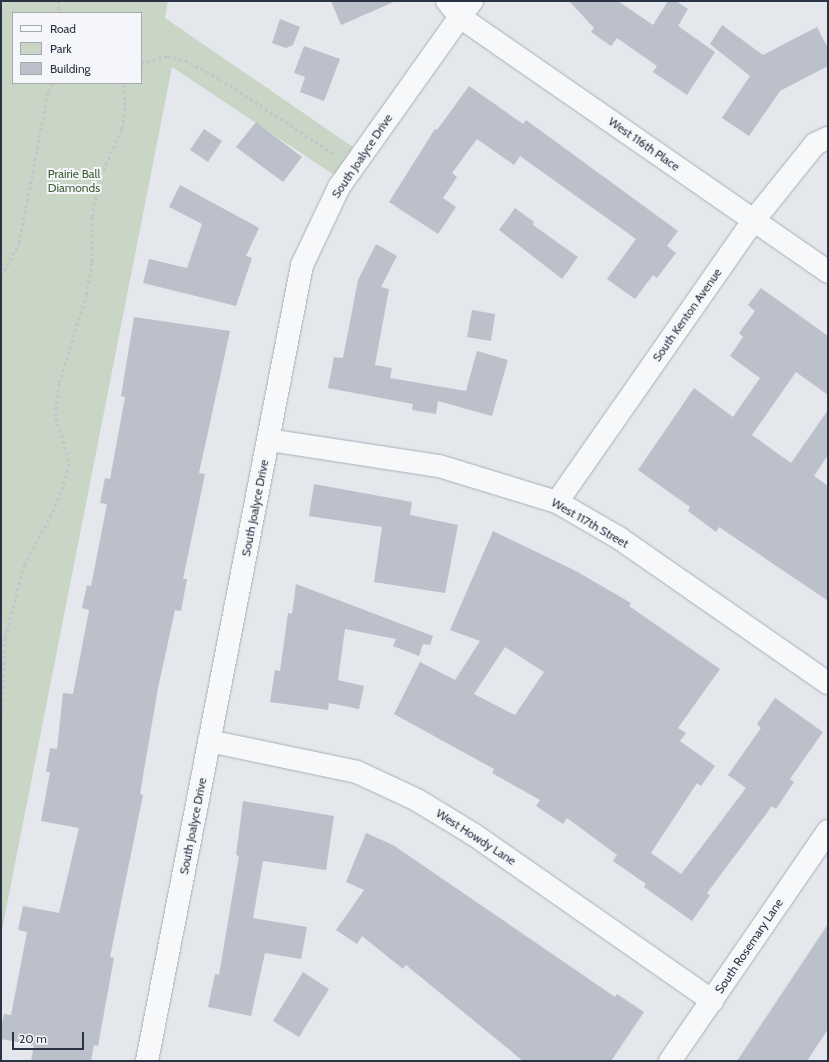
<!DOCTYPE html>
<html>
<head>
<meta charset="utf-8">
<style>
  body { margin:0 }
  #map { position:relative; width:829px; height:1062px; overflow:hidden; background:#e4e7ec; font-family:Cabin,sans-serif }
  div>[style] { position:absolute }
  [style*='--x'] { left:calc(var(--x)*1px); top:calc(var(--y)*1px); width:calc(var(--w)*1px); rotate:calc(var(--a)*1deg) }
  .green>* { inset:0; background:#c9d6c5 }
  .building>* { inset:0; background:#bbc0ca }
  .path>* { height:2.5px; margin-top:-1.25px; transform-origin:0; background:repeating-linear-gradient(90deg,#c2c5cb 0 3px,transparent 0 6px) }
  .roads { filter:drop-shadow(0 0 1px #a9aeb7) drop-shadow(0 0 1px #a9aeb7) }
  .minor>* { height:22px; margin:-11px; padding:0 11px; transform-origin:11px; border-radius:11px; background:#f7f8fa }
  span { translate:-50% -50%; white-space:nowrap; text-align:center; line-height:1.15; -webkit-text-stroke:4px #f4f6f9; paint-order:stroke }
  .street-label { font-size:12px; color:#2b3445 }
  .park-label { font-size:12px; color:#3f6138 }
  .frame { position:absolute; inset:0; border:2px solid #2b3445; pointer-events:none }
  .legend { position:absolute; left:12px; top:12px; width:130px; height:72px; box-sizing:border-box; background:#f4f6f9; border:1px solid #a4a8b1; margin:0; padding:5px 7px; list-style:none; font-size:12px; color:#2b3445 }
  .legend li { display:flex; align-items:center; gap:8px; height:20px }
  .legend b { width:20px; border:1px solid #a4a8b1 }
  .scale { position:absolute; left:12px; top:1032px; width:72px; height:18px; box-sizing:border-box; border:2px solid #2b3445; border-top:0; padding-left:5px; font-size:12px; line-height:14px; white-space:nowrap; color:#2b3445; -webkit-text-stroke:3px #f4f6f9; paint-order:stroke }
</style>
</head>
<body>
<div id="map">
  <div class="green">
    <i style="clip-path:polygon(evenodd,1px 1px,168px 1px,165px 18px,353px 147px,334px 175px,172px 67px,1px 935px,1px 1px,13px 13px,141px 13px,141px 83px,13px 83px,13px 13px)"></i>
  </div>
  <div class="building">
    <i style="clip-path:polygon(331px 1px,396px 1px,341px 25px)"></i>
    <i style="clip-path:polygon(569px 1px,618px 1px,653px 25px,668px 1px,676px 1px,688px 9px,678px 26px,715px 52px,687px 95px,653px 72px,657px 66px,617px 38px,611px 46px,591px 32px,594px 28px)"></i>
    <i style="clip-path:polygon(280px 19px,300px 27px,293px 45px,286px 48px,272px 43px)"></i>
    <i style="clip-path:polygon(722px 25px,763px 55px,817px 27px,828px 48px,828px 66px,780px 91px,749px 136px,722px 118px,750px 76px,710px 44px)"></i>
    <i style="clip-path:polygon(304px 46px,340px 59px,324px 101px,300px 92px,305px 77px,294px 73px)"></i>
    <i style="clip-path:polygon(469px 86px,523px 124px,526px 120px,678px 231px,667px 246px,676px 253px,657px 278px,653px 275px,635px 299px,607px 279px,636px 239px,520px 156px,514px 165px,477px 139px,452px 173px,457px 177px,443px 198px,456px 207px,438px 234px,389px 202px,435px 129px,437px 130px)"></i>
    <i style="clip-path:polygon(256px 122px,302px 157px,283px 182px,236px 147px)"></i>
    <i style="clip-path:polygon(204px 129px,222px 141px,208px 162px,190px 150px)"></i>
    <i style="clip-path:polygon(180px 185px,259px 228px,246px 256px,252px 258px,236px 306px,143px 283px,149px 259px,187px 268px,202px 224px,169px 207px)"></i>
    <i style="clip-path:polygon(515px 208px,534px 222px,533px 225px,578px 257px,562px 279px,499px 230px)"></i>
    <i style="clip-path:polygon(376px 244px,397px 256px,381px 287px,389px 289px,375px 365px,392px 368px,390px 378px,466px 391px,477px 351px,508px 360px,492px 416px,438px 401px,436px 414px,412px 410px,413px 404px,328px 388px,334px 357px,343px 358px,358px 280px)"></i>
    <i style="clip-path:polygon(761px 288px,828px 336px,828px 395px,796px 372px,752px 435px,791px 463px,828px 410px,828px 455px,814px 476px,828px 486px,828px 601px,719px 527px,716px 532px,688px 511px,690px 507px,638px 470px,694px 388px,733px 417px,760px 378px,730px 356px,743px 337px,739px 333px,755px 311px,748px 305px)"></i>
    <i style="clip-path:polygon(472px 310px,495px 314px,491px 341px,467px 337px)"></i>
    <i style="clip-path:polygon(134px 317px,230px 331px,199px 473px,205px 474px,183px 579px,187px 579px,181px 611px,175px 610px,158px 688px,140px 794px,143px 795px,110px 957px,114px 958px,98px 1046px,94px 1045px,91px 1061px,31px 1061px,34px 1045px,1px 1039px,1px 1028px,4px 1014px,11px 1015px,27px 932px,18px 930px,23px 906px,59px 913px,79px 828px,41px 821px,50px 772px,46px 772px,50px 748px,57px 749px,63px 693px,73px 694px,89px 610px,82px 608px,87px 585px,91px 586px,107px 504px,100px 503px,105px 478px,110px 479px,125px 397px,121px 396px)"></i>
    <i style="clip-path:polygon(314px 484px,412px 502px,410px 515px,458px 525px,445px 593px,374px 582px,382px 527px,309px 516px)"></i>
    <i style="clip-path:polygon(evenodd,493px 531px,574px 570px,631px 603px,629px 606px,720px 669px,678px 728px,686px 733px,680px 741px,715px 766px,701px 786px,697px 783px,651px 853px,681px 874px,746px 788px,728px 775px,761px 728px,757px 724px,775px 698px,823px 732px,790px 779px,794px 782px,776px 809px,772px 806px,707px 893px,710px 895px,692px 921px,644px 887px,646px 884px,613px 861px,617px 855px,567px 818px,563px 824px,536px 806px,540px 800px,492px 773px,494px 769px,394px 714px,420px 662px,455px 680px,480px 641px,450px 630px,493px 531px,505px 647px,544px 672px,515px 715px,474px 694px,505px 647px)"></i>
    <i style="clip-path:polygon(296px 584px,433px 636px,430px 645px,423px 644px,419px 656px,393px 646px,396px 639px,345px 629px,338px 680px,364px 686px,359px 709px,329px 703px,328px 710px,270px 702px,275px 670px,280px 671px,288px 613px,292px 614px)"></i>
    <i style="clip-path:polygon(243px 801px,334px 816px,326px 870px,263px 861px,253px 918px,307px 927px,301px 959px,265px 953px,251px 1016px,208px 1007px,215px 974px,219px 975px,239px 856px,236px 855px)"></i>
    <i style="clip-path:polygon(366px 833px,393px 845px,615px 997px,617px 994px,644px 1012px,611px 1061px,523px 1061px,406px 965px,403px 969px,362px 936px,357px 944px,336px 930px,364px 890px,346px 882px)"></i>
    <i style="clip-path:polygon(828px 924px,828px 1029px,807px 1061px,737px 1061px)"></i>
    <i style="clip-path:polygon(303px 972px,329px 989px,299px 1037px,273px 1021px)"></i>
  </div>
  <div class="path">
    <i style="--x:59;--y:1;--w:12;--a:90"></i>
    <i style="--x:141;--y:63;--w:27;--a:-15"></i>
    <i style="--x:167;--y:56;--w:18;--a:13"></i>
    <i style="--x:185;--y:60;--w:40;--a:28"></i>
    <i style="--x:220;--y:79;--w:136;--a:33.3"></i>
    <i style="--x:1;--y:276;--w:38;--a:-61"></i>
    <i style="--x:19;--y:243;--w:155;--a:-79.2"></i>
    <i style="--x:48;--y:91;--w:9;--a:-58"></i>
    <i style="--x:1;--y:719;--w:82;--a:-87.2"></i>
    <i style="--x:5;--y:637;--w:74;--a:-75.2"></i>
    <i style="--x:24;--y:565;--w:55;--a:-61.6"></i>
    <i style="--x:50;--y:517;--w:36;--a:-67"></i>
    <i style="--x:64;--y:484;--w:24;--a:-78"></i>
    <i style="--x:69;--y:461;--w:47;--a:-107.3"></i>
    <i style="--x:55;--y:416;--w:33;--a:-83"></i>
    <i style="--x:59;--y:383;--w:92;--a:-72.9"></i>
    <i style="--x:86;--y:295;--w:34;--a:-80"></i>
    <i style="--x:92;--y:262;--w:45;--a:-90"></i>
    <i style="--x:92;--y:217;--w:36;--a:-81"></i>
    <i style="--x:98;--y:181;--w:57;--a:-65.2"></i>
    <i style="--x:122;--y:129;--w:23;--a:-83"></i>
    <i style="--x:125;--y:106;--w:23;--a:-95"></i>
  </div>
  <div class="roads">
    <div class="minor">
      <i style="--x:472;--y:1;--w:20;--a:127"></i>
      <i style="--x:460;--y:17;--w:448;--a:34.7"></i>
      <i style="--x:269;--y:440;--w:172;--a:8.7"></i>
      <i style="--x:439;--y:466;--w:123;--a:17"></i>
      <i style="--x:557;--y:502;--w:72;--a:30.1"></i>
      <i style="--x:619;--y:538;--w:254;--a:34.8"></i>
      <i style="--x:557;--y:502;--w:344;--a:-55.1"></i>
      <i style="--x:754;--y:220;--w:97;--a:-51.2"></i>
      <i style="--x:815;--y:144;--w:14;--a:-25"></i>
      <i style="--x:209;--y:741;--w:151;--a:11.8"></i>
      <i style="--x:357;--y:772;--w:66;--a:25"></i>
      <i style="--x:417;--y:800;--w:66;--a:31.3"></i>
      <i style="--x:473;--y:834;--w:292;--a:34.9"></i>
      <i style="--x:147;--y:1061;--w:811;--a:-78.98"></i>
      <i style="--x:302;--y:265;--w:86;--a:-64.6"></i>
      <i style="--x:339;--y:187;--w:209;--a:-54.6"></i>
      <i style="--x:460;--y:17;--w:21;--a:-129"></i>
      <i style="--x:670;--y:1061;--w:279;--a:-55.5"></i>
    </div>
  </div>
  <div class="street-label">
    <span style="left:644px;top:144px;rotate:35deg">West 116th Place</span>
    <span style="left:362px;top:156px;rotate:-56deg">South Joalyce Drive</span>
    <span style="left:687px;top:315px;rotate:-55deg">South Kenton Avenue</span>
    <span style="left:255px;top:508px;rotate:-79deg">South Joalyce Drive</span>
    <span style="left:590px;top:523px;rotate:30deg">West 117th Street</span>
    <span style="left:193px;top:826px;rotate:-79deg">South Joalyce Drive</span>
    <span style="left:476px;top:837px;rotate:33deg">West Howdy Lane</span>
    <span style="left:749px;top:946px;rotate:-56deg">South Rosemary Lane</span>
  </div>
  <div class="park-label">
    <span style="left:74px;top:181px">Prairie Ball<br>Diamonds</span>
  </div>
  <div class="frame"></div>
  <ul class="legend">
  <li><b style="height:5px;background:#f7f8fa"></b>Road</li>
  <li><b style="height:11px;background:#c9d6c5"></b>Park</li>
  <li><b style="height:11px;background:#bbc0ca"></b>Building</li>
  </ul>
  <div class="scale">20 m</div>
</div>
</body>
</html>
